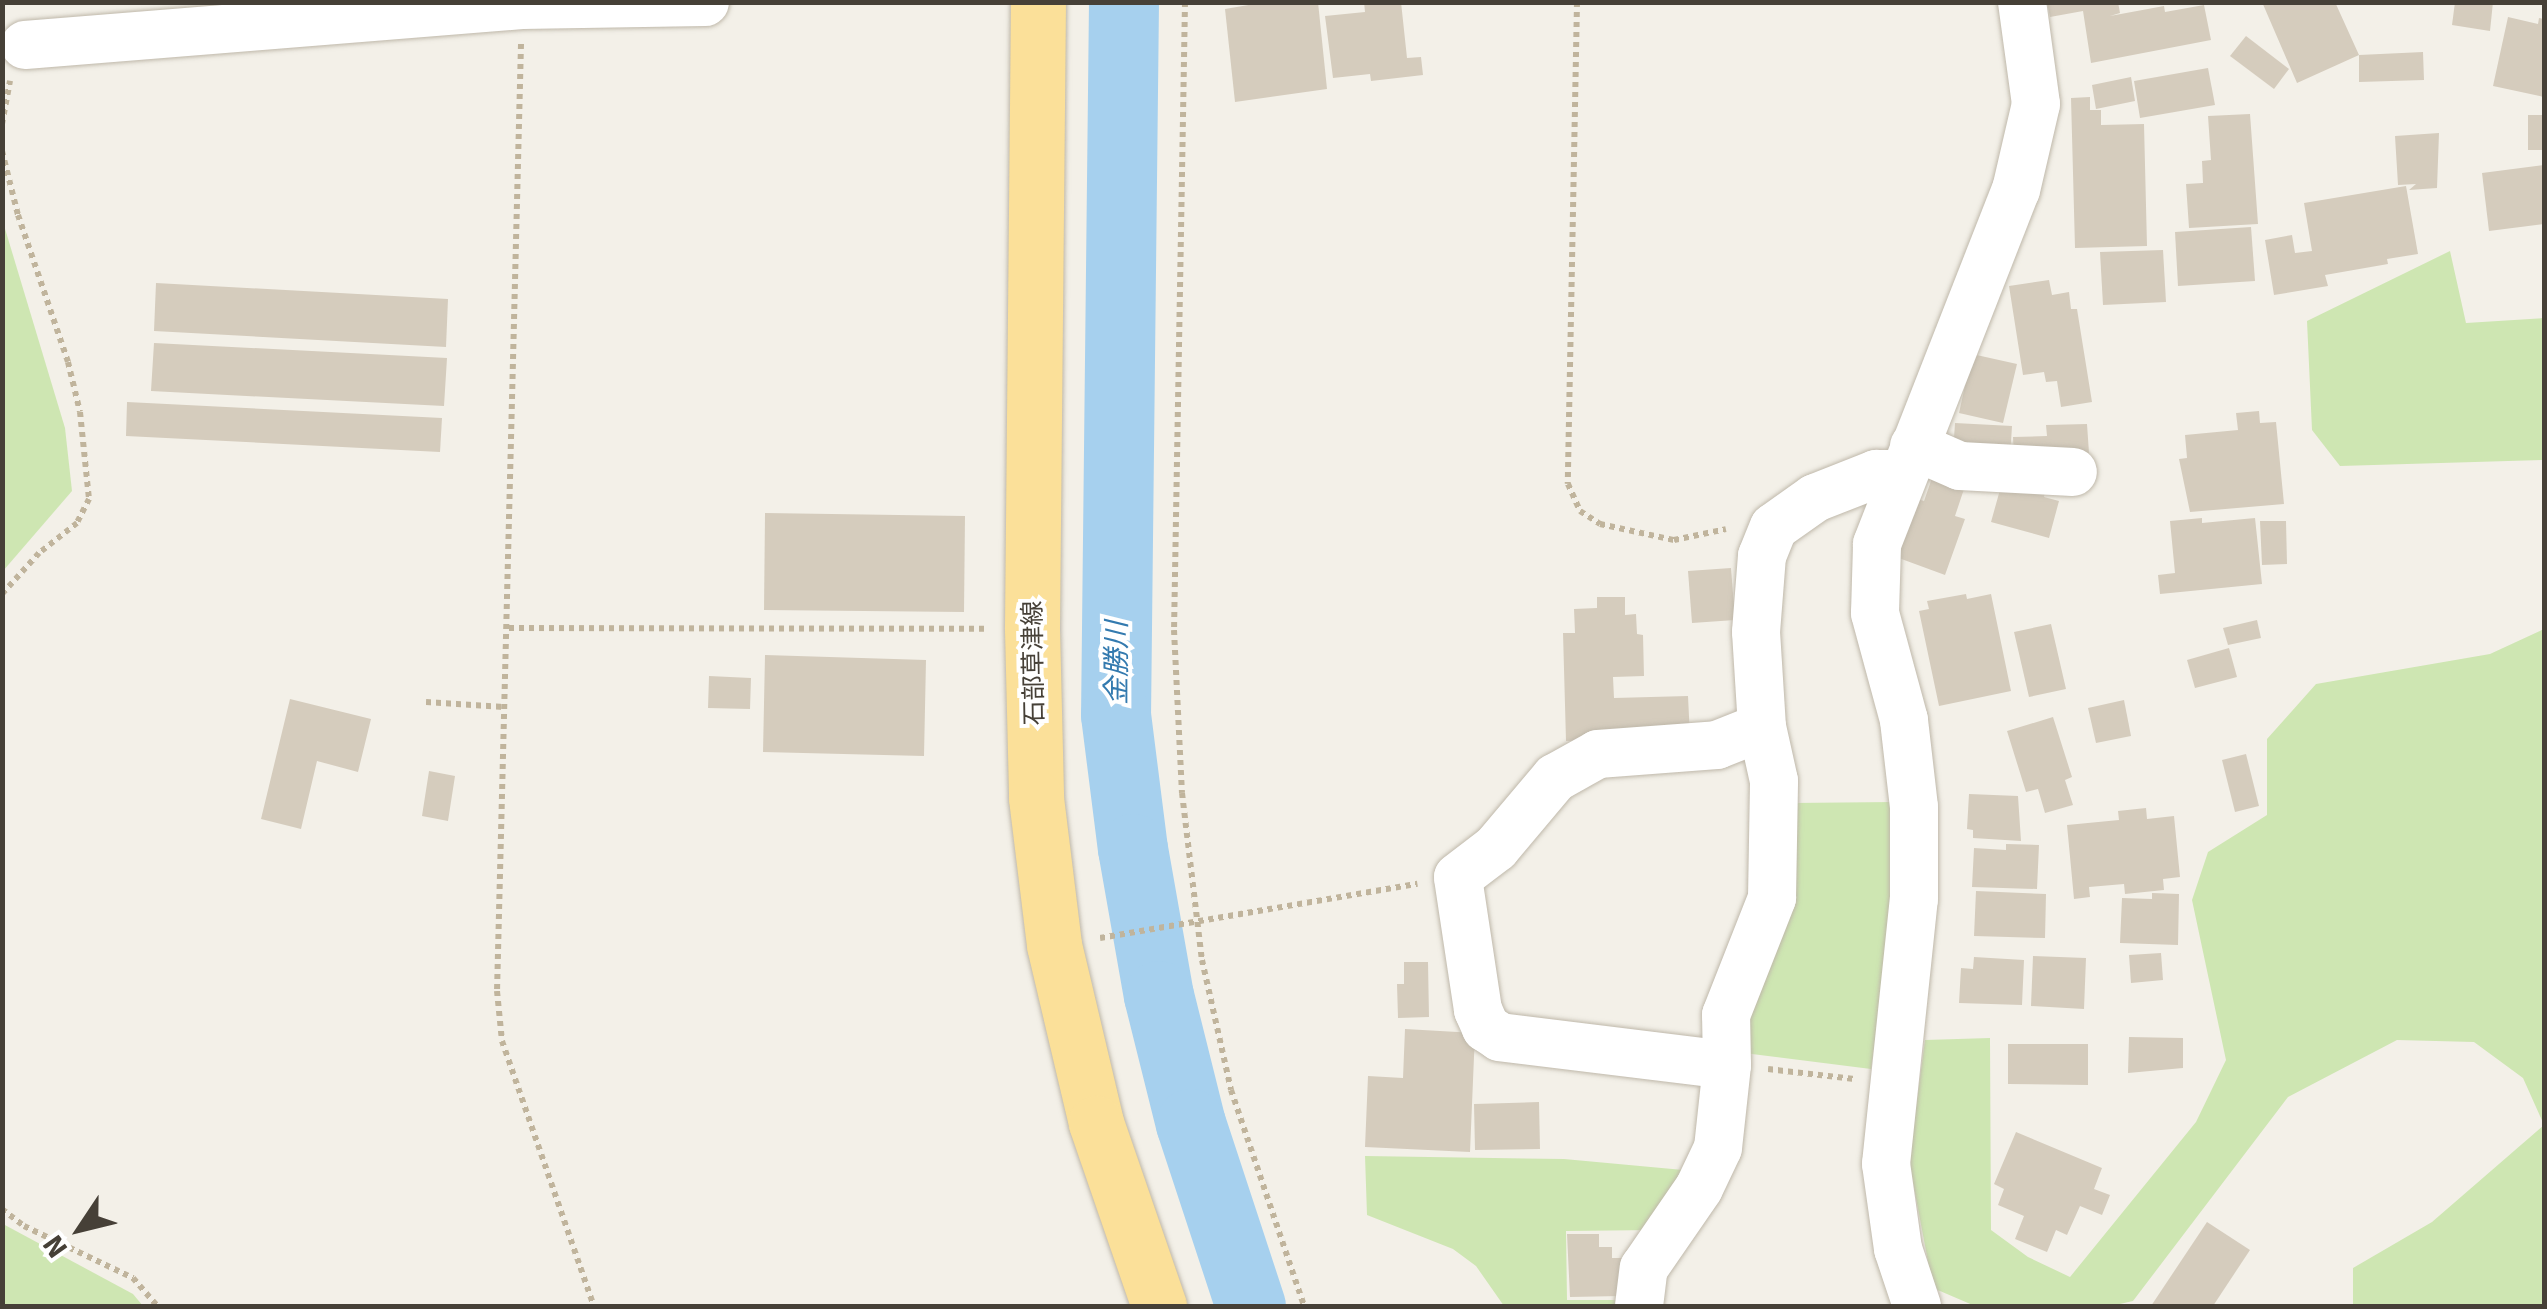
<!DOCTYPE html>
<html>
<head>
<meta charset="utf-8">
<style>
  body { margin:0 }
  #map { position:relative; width:2547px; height:1309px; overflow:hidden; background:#f3f0e8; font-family:Signika,"Noto Sans JP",sans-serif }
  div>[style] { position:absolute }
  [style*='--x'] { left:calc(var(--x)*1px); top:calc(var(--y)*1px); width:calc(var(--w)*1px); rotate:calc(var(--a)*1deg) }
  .green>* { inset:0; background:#cee6b2 }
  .river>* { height:70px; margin:-35px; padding:0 35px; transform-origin:35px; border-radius:35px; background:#a6d0ee }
  .building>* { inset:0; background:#d5ccbd }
  .path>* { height:6px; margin-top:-3px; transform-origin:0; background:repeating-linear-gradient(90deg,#c0b49c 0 5px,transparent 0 10px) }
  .roads { filter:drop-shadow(0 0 2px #bfb8aa) drop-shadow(0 0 2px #bfb8aa) }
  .minor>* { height:48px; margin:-24px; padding:0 24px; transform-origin:24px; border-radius:24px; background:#fff }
  .major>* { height:55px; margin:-27.5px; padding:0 27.5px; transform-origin:27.5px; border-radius:27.5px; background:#fbe099 }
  span { translate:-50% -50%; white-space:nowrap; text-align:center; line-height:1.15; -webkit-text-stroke:8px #fff; paint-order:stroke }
  .street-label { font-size:25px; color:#464037 }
  .water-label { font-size:28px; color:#337aaf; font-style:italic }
  .frame { position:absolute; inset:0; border:5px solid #464037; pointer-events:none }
  .north { position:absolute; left:30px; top:1179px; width:100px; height:100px; -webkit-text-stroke:8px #fff; paint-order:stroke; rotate:235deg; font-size:28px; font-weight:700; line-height:40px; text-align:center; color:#464037 }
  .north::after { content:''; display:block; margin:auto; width:35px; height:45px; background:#464037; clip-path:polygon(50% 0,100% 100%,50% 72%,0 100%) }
</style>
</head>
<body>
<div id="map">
  <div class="green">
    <i style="clip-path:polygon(3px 222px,65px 428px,72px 491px,3px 571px)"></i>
    <i style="clip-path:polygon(2450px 251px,2466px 323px,2544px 318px,2544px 460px,2340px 466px,2312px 430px,2307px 321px)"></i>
    <i style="clip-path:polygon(2544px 629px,2544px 1306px,2353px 1306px,2353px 1268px,2432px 1222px,2544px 1125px,2523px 1078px,2474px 1042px,2397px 1040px,2288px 1097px,2133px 1301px,2111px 1306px,1975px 1306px,1933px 1288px,1909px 1161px,1925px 1040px,1990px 1038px,1991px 1230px,2028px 1257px,2070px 1277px,2196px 1122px,2226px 1060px,2192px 900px,2208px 852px,2267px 815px,2267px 739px,2316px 684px,2490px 654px)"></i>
    <i style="clip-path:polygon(1894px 802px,1894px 904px,1871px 1069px,1744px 1053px,1748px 1003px,1791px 803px)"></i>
    <i style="clip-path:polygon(1365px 1156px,1564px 1159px,1694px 1171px,1654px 1230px,1566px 1231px,1567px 1300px,1630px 1300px,1631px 1306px,1504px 1306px,1476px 1266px,1453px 1249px,1367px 1215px)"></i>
    <i style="clip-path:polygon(3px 1224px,133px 1294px,143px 1306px,3px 1306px)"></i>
  </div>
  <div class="river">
    <i style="--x:1124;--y:2;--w:713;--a:90.64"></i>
    <i style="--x:1116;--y:715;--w:135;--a:82.8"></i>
    <i style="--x:1133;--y:849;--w:149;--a:80"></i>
    <i style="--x:1159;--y:996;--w:132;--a:76"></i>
    <i style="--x:1191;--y:1124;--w:192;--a:71.8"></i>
  </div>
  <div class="building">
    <i style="clip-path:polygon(1266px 2px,1318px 2px,1327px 89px,1235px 102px,1225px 9px)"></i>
    <i style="clip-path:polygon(1364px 2px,1401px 2px,1407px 58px,1421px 57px,1423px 75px,1371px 81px,1370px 74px,1333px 78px,1325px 16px,1365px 12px)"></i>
    <i style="clip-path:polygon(2047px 2px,2118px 2px,2120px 13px,2110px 16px,2164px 6px,2165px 12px,2204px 5px,2211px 40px,2091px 63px,2083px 11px,2050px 17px)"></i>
    <i style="clip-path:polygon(2262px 2px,2335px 2px,2359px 55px,2423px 52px,2424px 80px,2359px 82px,2359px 55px,2297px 83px)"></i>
    <i style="clip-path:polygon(2455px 2px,2493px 2px,2490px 31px,2452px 25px)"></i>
    <i style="clip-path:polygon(2508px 17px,2538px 24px,2539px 18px,2544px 19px,2544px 97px,2493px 86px)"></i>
    <i style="clip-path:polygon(2246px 36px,2289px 69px,2274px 89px,2230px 56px)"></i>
    <i style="clip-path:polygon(2208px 68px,2215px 105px,2140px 118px,2134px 81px)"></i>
    <i style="clip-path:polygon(2131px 77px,2135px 101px,2096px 109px,2092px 85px)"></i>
    <i style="clip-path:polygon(2090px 97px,2090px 110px,2086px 110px,2101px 110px,2101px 125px,2144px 124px,2147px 246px,2075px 248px,2071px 98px)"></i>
    <i style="clip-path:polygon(2250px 114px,2258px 224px,2189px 228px,2186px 184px,2203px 183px,2202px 161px,2211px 160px,2208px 116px)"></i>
    <i style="clip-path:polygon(2528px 115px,2544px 115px,2544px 150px,2528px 150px)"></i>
    <i style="clip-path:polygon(2439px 133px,2437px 188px,2409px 190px,2416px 184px,2398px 185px,2395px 136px)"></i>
    <i style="clip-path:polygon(2544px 165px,2544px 224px,2489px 231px,2482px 173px)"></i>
    <i style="clip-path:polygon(2406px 186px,2418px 254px,2387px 259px,2388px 264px,2325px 275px,2328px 286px,2274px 295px,2265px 240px,2292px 235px,2295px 253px,2312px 251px,2304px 203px)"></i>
    <i style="clip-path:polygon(2251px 227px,2255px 281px,2178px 286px,2175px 232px)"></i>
    <i style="clip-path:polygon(2163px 250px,2166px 302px,2103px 305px,2100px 252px)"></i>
    <i style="clip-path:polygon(2049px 280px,2052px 295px,2069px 292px,2071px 309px,2077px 309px,2092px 402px,2061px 407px,2057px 381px,2046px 382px,2044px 372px,2023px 375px,2009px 286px)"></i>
    <i style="clip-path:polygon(156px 283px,448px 299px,446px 347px,154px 331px)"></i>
    <i style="clip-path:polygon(154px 343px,447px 358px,444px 406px,151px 391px)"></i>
    <i style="clip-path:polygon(1972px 354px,2017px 364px,2003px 423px,1959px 413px)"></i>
    <i style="clip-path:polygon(127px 402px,442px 418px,440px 452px,126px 436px)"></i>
    <i style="clip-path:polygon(2259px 411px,2260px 423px,2276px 422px,2284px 504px,2190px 512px,2179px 459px,2187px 458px,2185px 435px,2238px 430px,2236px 413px)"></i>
    <i style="clip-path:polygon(1955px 423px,2012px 426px,2010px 457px,1953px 453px)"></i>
    <i style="clip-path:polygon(2087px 424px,2089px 453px,2014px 456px,2013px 437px,2047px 436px,2046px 425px)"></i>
    <i style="clip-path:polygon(1932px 478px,1964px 489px,1955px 516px,1965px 519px,1945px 575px,1896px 557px,1917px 499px,1924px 501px)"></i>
    <i style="clip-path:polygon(2003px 479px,2045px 491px,2044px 497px,2059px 501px,2049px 538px,1991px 522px)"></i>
    <i style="clip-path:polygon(765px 513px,965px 516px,964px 612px,764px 610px)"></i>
    <i style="clip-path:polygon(2202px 518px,2202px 523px,2255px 518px,2262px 584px,2160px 594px,2158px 575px,2175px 573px,2170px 521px)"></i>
    <i style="clip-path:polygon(2260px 521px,2286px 521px,2287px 564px,2262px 565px)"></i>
    <i style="clip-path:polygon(1731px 568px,1735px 620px,1692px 623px,1688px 571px)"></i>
    <i style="clip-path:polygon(1966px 594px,1967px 599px,1991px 594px,2011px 691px,1939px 706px,1919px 611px,1929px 609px,1927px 601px)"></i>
    <i style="clip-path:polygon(1597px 597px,1625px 597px,1625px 615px,1636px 614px,1637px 634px,1643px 635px,1644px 676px,1613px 677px,1614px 698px,1688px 696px,1690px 737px,1566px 741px,1563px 633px,1575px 633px,1574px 609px,1597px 608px)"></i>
    <i style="clip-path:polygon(2257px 620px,2261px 638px,2228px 645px,2223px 628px)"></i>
    <i style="clip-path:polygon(2051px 624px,2066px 689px,2029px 697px,2014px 632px)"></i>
    <i style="clip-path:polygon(2229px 648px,2237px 677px,2195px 688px,2187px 660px)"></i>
    <i style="clip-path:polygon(765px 655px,926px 660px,924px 756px,763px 752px)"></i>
    <i style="clip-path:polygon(709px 676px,751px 678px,750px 709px,708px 708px)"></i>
    <i style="clip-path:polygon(290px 699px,371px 719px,358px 772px,317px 761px,301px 829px,261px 819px)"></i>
    <i style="clip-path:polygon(2124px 700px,2131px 736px,2096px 743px,2088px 708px)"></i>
    <i style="clip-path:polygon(2053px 717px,2072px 777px,2065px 780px,2073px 805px,2045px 813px,2038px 789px,2026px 792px,2007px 731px)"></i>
    <i style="clip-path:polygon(2246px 754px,2259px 806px,2235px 812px,2222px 760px)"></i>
    <i style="clip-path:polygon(429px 771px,455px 776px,448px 821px,422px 816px)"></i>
    <i style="clip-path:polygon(1969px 794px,2018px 796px,2021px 841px,1973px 838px,1973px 830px,1967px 829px)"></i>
    <i style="clip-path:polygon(2146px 808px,2147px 819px,2174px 816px,2180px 877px,2163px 879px,2164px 890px,2125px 894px,2124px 884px,2089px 887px,2090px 897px,2074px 899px,2067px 825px,2119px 820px,2118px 811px)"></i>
    <i style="clip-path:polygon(2006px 844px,2039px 845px,2037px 889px,1972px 887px,1974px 848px,2006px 850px)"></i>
    <i style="clip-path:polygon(1976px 891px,2046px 894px,2045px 938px,1974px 936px)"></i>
    <i style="clip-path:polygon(2152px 893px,2179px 894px,2178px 945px,2120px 943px,2122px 898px,2152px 899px)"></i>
    <i style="clip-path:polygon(2161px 953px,2163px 980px,2131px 983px,2129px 955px)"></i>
    <i style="clip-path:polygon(2033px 956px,2086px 958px,2084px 1009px,2031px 1006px)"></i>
    <i style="clip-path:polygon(1974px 957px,2024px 960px,2022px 1005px,1959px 1003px,1961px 968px,1973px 969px)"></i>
    <i style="clip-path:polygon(1404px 962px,1428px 962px,1429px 1017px,1398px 1018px,1397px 984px,1404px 984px)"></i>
    <i style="clip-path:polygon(1405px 1029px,1475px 1033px,1470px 1152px,1365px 1147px,1368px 1076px,1403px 1078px)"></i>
    <i style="clip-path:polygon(2129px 1037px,2183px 1038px,2183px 1068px,2128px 1073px)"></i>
    <i style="clip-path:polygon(2008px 1044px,2088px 1044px,2088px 1085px,2008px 1084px)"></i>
    <i style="clip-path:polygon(1539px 1102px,1540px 1149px,1475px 1150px,1474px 1104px)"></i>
    <i style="clip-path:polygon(2016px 1132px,2102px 1168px,2094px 1189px,2110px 1195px,2102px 1215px,2080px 1206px,2067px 1235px,2056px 1230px,2047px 1252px,2015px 1239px,2024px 1216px,1998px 1205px,2004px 1189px,1994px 1184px)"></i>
    <i style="clip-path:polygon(2207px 1222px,2250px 1250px,2213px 1306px,2151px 1306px)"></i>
    <i style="clip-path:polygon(1567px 1234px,1599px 1234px,1599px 1247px,1612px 1247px,1612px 1258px,1621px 1258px,1621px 1296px,1570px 1297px)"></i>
  </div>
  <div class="path">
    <i style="--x:1185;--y:2;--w:628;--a:91"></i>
    <i style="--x:1174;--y:630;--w:163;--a:87.2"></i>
    <i style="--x:1182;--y:793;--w:168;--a:83.2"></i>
    <i style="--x:1202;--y:960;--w:133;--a:77.4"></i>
    <i style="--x:1231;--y:1090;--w:228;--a:71.3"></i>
    <i style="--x:1577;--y:2;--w:482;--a:91.1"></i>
    <i style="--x:1568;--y:484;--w:30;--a:66"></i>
    <i style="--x:1580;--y:511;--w:24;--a:33"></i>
    <i style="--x:1600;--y:524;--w:76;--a:12.2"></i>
    <i style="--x:1674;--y:540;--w:53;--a:-11.9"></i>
    <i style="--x:521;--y:44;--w:947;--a:91.45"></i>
    <i style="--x:497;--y:991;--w:50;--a:84.3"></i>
    <i style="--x:502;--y:1041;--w:281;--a:70.9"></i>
    <i style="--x:2;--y:124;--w:44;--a:-79.5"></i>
    <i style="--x:2;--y:151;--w:66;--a:76"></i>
    <i style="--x:18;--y:215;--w:155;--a:71.2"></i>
    <i style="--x:68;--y:362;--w:51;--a:76.5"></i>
    <i style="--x:80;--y:412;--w:87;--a:84.1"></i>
    <i style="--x:89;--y:499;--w:27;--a:117"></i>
    <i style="--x:77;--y:523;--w:48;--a:141.7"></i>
    <i style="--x:39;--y:553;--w:55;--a:132.1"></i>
    <i style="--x:509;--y:628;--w:479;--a:0.1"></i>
    <i style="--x:426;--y:702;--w:78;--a:3.7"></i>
    <i style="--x:1100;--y:938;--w:322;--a:-9.7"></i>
    <i style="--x:1768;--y:1069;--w:87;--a:6.6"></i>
    <i style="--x:2;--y:1209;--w:28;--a:38"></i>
    <i style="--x:24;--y:1226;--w:121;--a:25.5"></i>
    <i style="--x:133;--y:1278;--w:37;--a:49"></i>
  </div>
  <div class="roads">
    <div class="minor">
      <i style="--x:25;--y:45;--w:498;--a:-4.6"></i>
      <i style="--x:521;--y:5;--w:184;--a:-0.9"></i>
      <i style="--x:1914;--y:446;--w:50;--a:23.5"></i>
      <i style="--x:1960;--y:466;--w:113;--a:3"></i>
      <i style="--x:1727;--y:1065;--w:229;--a:-173"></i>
      <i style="--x:1500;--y:1037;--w:17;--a:-147"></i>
      <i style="--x:1486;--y:1028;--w:20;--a:-114"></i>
      <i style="--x:1478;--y:1010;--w:134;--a:-98.6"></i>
      <i style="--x:1458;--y:877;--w:48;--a:-37.3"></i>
      <i style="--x:1496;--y:848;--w:92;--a:-49.9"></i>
      <i style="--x:1555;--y:778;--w:49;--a:-29.2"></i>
      <i style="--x:1598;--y:754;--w:119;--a:-4.3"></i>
      <i style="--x:1717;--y:745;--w:48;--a:-21.8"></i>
      <i style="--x:1639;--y:1306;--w:38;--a:-83"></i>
      <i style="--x:1644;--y:1268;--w:97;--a:-55.5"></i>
      <i style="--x:1699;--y:1188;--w:44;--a:-64.6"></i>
      <i style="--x:1718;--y:1148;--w:83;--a:-83.8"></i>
      <i style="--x:1727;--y:1065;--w:50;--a:-91.1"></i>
      <i style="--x:1726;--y:1015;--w:126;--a:-68.5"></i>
      <i style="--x:1772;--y:898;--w:117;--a:-89"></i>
      <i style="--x:1774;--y:781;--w:55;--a:-102.5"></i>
      <i style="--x:1762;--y:727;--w:95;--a:-93.6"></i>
      <i style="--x:1756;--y:632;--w:76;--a:-85.5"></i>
      <i style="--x:1762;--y:556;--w:31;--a:-68"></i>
      <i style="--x:1774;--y:527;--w:50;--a:-35.3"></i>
      <i style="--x:1815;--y:498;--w:66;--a:-21.5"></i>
      <i style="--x:1876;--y:474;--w:25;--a:0"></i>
      <i style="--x:1917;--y:1306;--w:60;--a:-108.4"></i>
      <i style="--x:1898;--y:1249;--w:86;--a:-98"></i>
      <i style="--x:1886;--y:1164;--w:266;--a:-84"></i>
      <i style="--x:1914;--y:899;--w:92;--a:-90"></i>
      <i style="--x:1914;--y:807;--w:88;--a:-96.6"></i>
      <i style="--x:1904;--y:720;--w:111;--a:-105.2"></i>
      <i style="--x:1875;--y:613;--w:69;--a:-88.3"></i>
      <i style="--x:1877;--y:544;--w:380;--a:-68.6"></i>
      <i style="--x:2016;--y:190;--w:88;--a:-76.9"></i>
      <i style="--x:2036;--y:104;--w:103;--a:-97.8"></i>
    </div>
    <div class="major">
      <i style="--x:1038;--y:2;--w:627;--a:90.55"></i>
      <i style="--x:1032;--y:629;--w:169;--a:88.6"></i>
      <i style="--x:1036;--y:798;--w:148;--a:83"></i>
      <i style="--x:1054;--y:945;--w:183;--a:76.7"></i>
      <i style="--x:1096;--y:1123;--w:194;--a:71"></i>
    </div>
  </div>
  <div class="street-label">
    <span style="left:1034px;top:663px;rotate:-91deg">石部草津線</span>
  </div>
  <div class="water-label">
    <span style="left:1117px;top:663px;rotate:-90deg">金勝川</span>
  </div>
  <div class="frame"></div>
  <div class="north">N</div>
</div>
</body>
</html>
